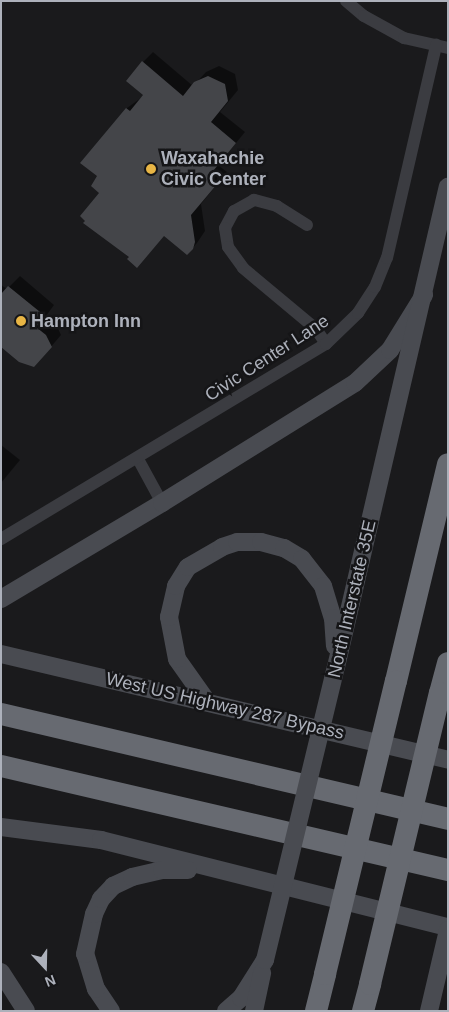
<!DOCTYPE html>
<html>
<head>
<meta charset="utf-8">
<style>
  body { margin:0 }
  #map { position:relative; width:449px; height:1012px; overflow:hidden; background:#1a1a1c; font-family:Arial,sans-serif }
  div>[style] { position:absolute }
  [style*='--x'] { left:calc(var(--x)*1px); top:calc(var(--y)*1px); width:calc(var(--w)*1px); rotate:calc(var(--a)*1deg) }
  .shadow>* { inset:0; background:#0007 }
  .building>* { inset:0; background:#444549 }
  .street>* { height:12px; margin:-6px; padding:0 6px; transform-origin:6px; border-radius:6px; background:#3b3c41 }
  .secondary>* { height:18px; margin:-9px; padding:0 9px; transform-origin:9px; border-radius:9px; background:#494b51 }
  .highway>* { height:22px; margin:-11px; padding:0 11px; transform-origin:11px; border-radius:11px; background:#676a71 }
  .secondary-bridge>* { height:18px; margin:-9px; padding:0 9px; transform-origin:9px; border-radius:9px; background:#494b51 }
  .highway-bridge>* { height:22px; margin:-11px; padding:0 11px; transform-origin:11px; border-radius:11px; background:#676a71 }
  .dots>* { width:14px; height:14px; translate:-50% -50%; box-sizing:border-box; border:2px solid #151517; border-radius:50% }
  span { translate:-50% -50%; white-space:nowrap; text-align:center; line-height:1.15; -webkit-text-stroke:5px #151517; paint-order:stroke }
  .poi-label { font-size:18px; color:#adb1bb; font-weight:700 }
  .left { translate:0 -50%; text-align:left }
  .street-label { font-size:18px; color:#adb1bb }
  .frame { position:absolute; inset:0; border:2px solid #adb1bb; pointer-events:none }
  .north { position:absolute; left:20px; top:942px; width:50px; height:50px; -webkit-text-stroke:4px #151517; paint-order:stroke; rotate:159deg; font-size:14px; font-weight:700; line-height:20px; text-align:center; color:#adb1bb }
  .north::after { content:''; display:block; margin:auto; width:18px; height:22px; background:#adb1bb; clip-path:polygon(50% 0,100% 100%,50% 72%,0 100%) }
</style>
</head>
<body>
<div id="map">
  <div class="shadow">
    <i style="clip-path:polygon(153px 52px,193px 86px,206px 72px,219px 66px,235px 74px,238px 90px,220px 112px,245px 132px,218px 165px,227px 172px,201px 204px,205px 231px,197px 243px,187px 254px,164px 235px,137px 266px,101px 193px,98px 176px,127px 108px,145px 95px,143px 62px)"></i>
    <i style="clip-path:polygon(20px 276px,54px 305px,46px 316px,56px 324px,61px 335px,44px 355px,1px 345px,1px 285px,7px 289px)"></i>
    <i style="clip-path:polygon(1px 445px,20px 460px,1px 483px)"></i>
  </div>
  <div class="building">
    <i style="clip-path:polygon(142px 61px,183px 96px,194px 82px,208px 76px,225px 84px,228px 101px,211px 122px,236px 143px,209px 176px,218px 183px,191px 215px,195px 242px,193px 249px,187px 255px,164px 236px,137px 268px,127px 259px,129px 257px,83px 223px,85px 221px,80px 216px,99px 193px,91px 186px,97px 176px,80px 163px,126px 108px,130px 111px,143px 95px,126px 81px)"></i>
    <i style="clip-path:polygon(8px 286px,45px 316px,36px 327px,46px 335px,52px 347px,34px 367px,19px 362px,1px 347px,1px 294px)"></i>
  </div>
  <div class="street">
    <i style="--x:346;--y:1;--w:23;--a:40"></i>
    <i style="--x:364;--y:16;--w:46;--a:28.8"></i>
    <i style="--x:404;--y:38;--w:45;--a:12.8"></i>
    <i style="--x:307;--y:225;--w:36;--a:-148"></i>
    <i style="--x:277;--y:206;--w:24;--a:-165"></i>
    <i style="--x:254;--y:200;--w:23;--a:151"></i>
    <i style="--x:234;--y:211;--w:19;--a:118"></i>
    <i style="--x:225;--y:228;--w:19;--a:81"></i>
    <i style="--x:228;--y:247;--w:26;--a:54"></i>
    <i style="--x:243;--y:268;--w:95;--a:39.9"></i>
    <i style="--x:316;--y:329;--w:18;--a:56"></i>
    <i style="--x:138;--y:459;--w:50;--a:61.4"></i>
    <i style="--x:1;--y:539;--w:379;--a:-31"></i>
    <i style="--x:326;--y:344;--w:45;--a:-44.1"></i>
    <i style="--x:358;--y:313;--w:31;--a:-57"></i>
    <i style="--x:375;--y:287;--w:31;--a:-68"></i>
    <i style="--x:387;--y:258;--w:219;--a:-77"></i>
  </div>
  <div class="secondary">
    <i style="--x:1;--y:599;--w:187;--a:-30.8"></i>
    <i style="--x:162;--y:503;--w:227;--a:-31.9"></i>
    <i style="--x:355;--y:383;--w:48;--a:-43.3"></i>
    <i style="--x:390;--y:350;--w:65;--a:-58.3"></i>
    <i style="--x:1;--y:654;--w:459;--a:13.3"></i>
    <i style="--x:336;--y:667;--w:493;--a:-76.9"></i>
    <i style="--x:206;--y:700;--w:50;--a:-125.3"></i>
    <i style="--x:177;--y:659;--w:43;--a:-100.8"></i>
    <i style="--x:169;--y:617;--w:32;--a:-77"></i>
    <i style="--x:176;--y:586;--w:22;--a:-58"></i>
    <i style="--x:188;--y:567;--w:39;--a:-30"></i>
    <i style="--x:222;--y:547;--w:16;--a:-18"></i>
    <i style="--x:237;--y:542;--w:24;--a:0"></i>
    <i style="--x:261;--y:542;--w:24;--a:15"></i>
    <i style="--x:284;--y:548;--w:21;--a:31"></i>
    <i style="--x:302;--y:559;--w:34;--a:52"></i>
    <i style="--x:323;--y:586;--w:34;--a:73"></i>
    <i style="--x:333;--y:618;--w:28;--a:86"></i>
    <i style="--x:1;--y:827;--w:101;--a:7.4"></i>
    <i style="--x:101;--y:840;--w:358;--a:14.1"></i>
    <i style="--x:1;--y:972;--w:46;--a:57.3"></i>
    <i style="--x:111;--y:1011;--w:27;--a:-124"></i>
    <i style="--x:96;--y:989;--w:37;--a:-107"></i>
    <i style="--x:85;--y:954;--w:41;--a:-77.3"></i>
    <i style="--x:94;--y:914;--w:17;--a:-65"></i>
    <i style="--x:101;--y:899;--w:18;--a:-47"></i>
    <i style="--x:113;--y:886;--w:21;--a:-25"></i>
    <i style="--x:132;--y:877;--w:31;--a:-13"></i>
    <i style="--x:162;--y:870;--w:26;--a:0"></i>
    <i style="--x:226;--y:1011;--w:20;--a:-41"></i>
    <i style="--x:241;--y:998;--w:45;--a:-57.7"></i>
    <i style="--x:254;--y:1011;--w:39;--a:-78"></i>
    <i style="--x:429;--y:1011;--w:83;--a:-76.8"></i>
  </div>
  <div class="highway">
    <i style="--x:396;--y:681;--w:223;--a:-76.5"></i>
    <i style="--x:440;--y:693;--w:31;--a:-75"></i>
    <i style="--x:1;--y:714;--w:459;--a:13.2"></i>
    <i style="--x:1;--y:766;--w:459;--a:13.1"></i>
    <i style="--x:316;--y:1011;--w:38;--a:-76"></i>
    <i style="--x:363;--y:1011;--w:28;--a:-75"></i>
  </div>
  <div class="secondary-bridge">
    <i style="--x:265;--y:960;--w:301;--a:-76.4"></i>
  </div>
  <div class="highway-bridge">
    <i style="--x:325;--y:974;--w:301;--a:-76.4"></i>
    <i style="--x:370;--y:984;--w:299;--a:-76.5"></i>
  </div>
  <div class="dots">
    <i style="left:151px;top:169px;background:#e8b545"></i>
    <i style="left:21px;top:321px;background:#e8b545"></i>
  </div>
  <div class="poi-label">
    <span class="left" style="left:161px;top:169px">Waxahachie<br>Civic Center</span>
    <span class="left" style="left:31px;top:321px">Hampton Inn</span>
  </div>
  <div class="street-label">
    <span style="left:267px;top:358px;rotate:-33deg">Civic Center Lane</span>
    <span style="left:352px;top:599px;rotate:-77deg">North Interstate 35E</span>
    <span style="left:225px;top:706px;rotate:13deg">West US Highway 287 Bypass</span>
  </div>
  <div class="frame"></div>
  <div class="north">N</div>
</div>
</body>
</html>
